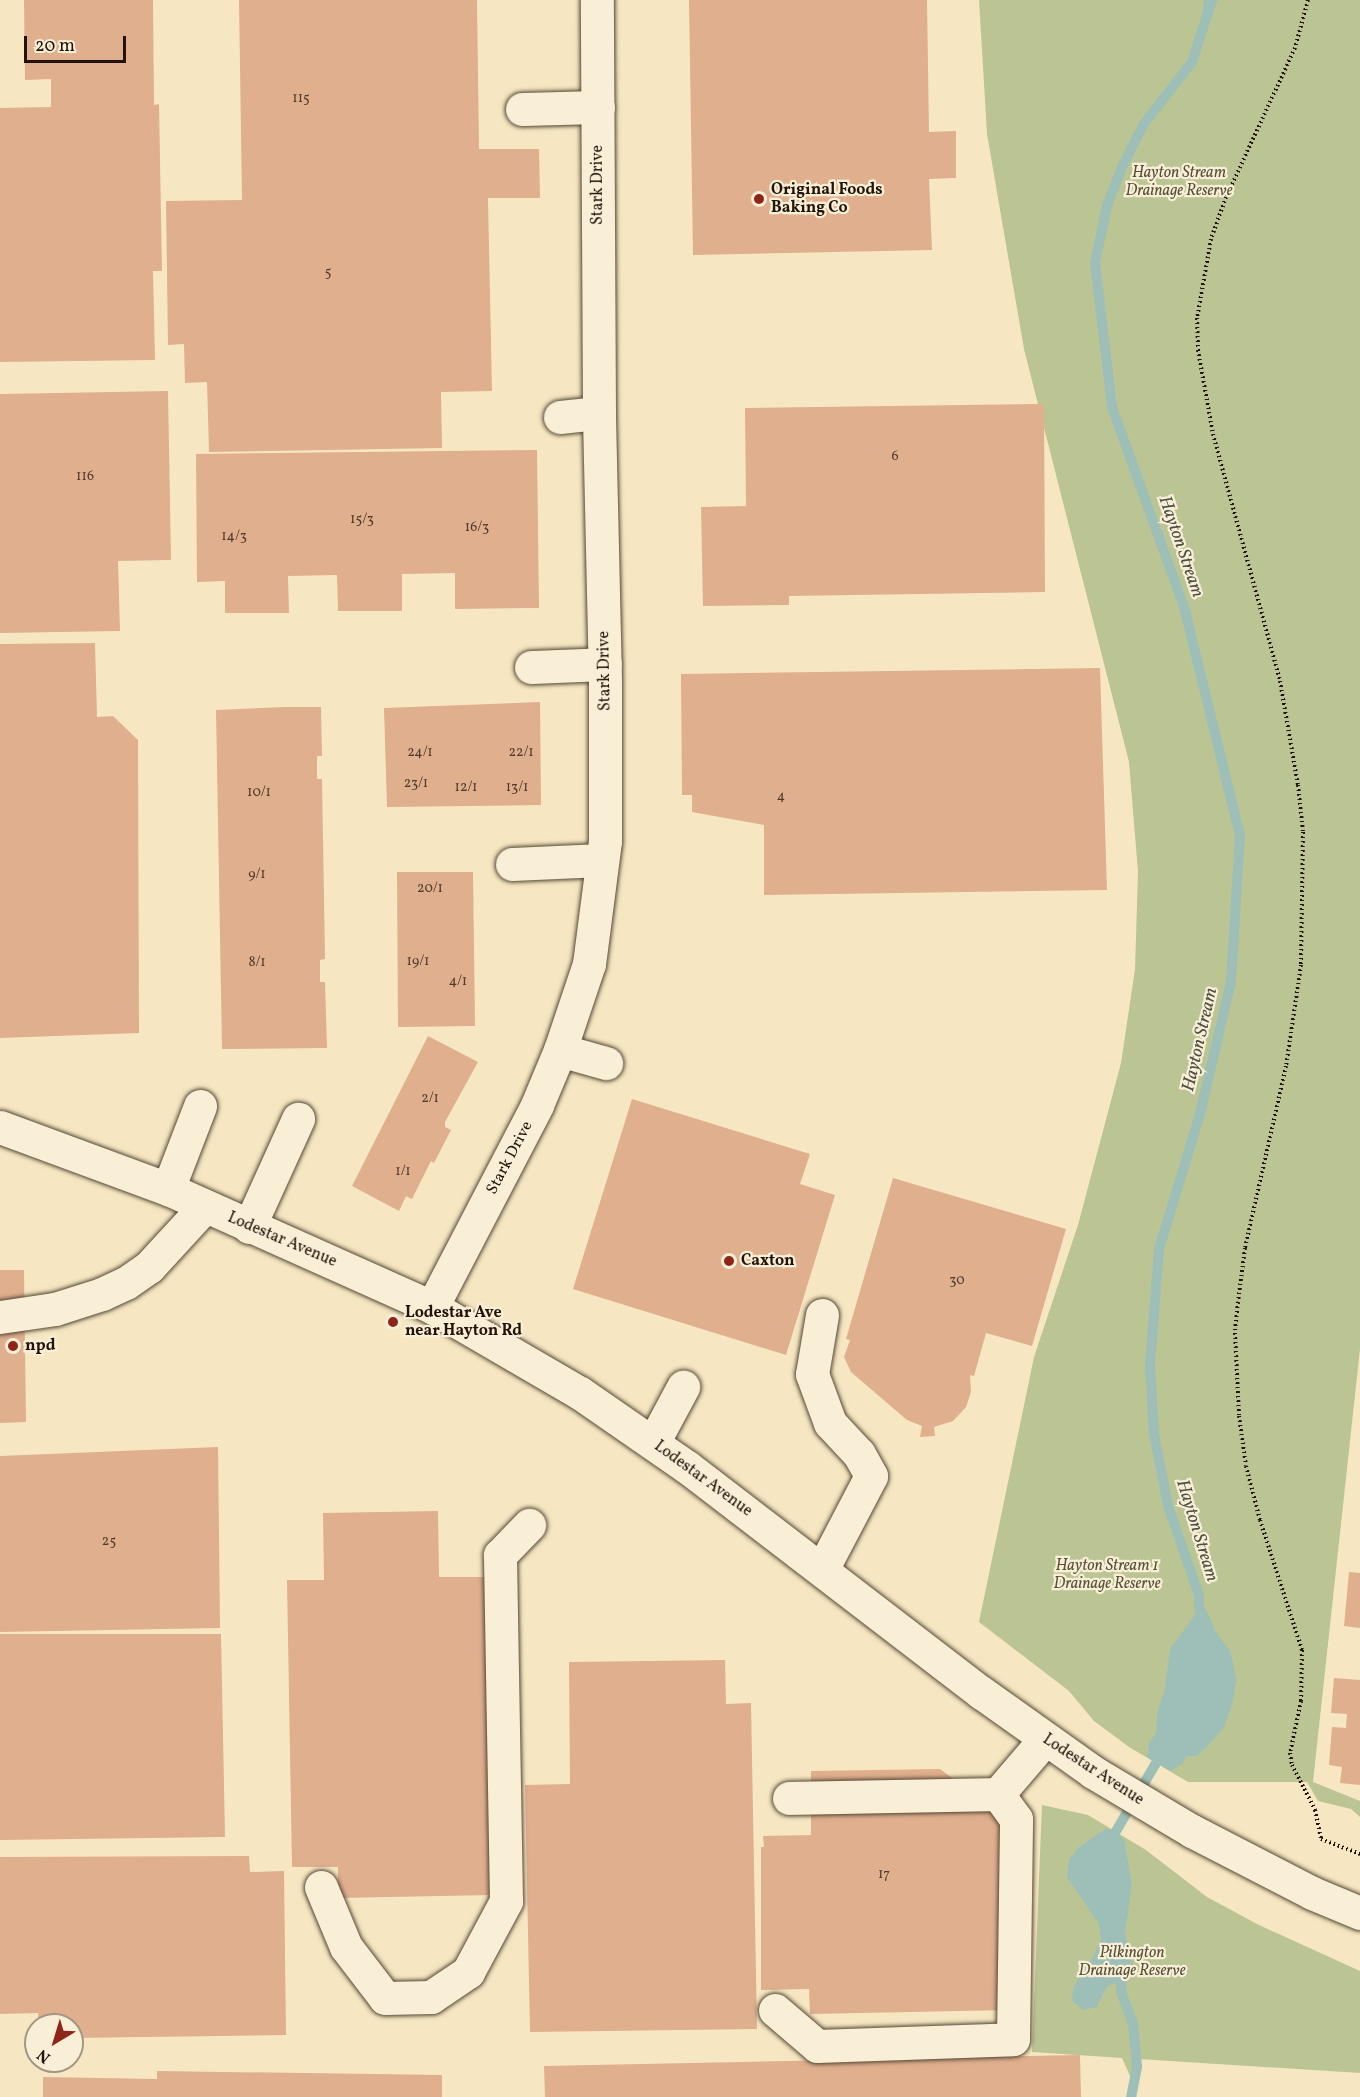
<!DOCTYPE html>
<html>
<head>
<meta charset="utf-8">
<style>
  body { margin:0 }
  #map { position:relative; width:1360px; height:2097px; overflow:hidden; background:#f6e7c2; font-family:Vollkorn,serif }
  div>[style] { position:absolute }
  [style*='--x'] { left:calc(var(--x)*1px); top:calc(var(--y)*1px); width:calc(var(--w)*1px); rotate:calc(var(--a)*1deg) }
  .green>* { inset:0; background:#bbc594 }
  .water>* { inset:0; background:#9dbfb7 }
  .stream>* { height:10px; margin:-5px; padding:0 5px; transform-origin:5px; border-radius:5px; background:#9dbfb7 }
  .building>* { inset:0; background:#e0af8e }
  .path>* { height:4px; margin-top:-2px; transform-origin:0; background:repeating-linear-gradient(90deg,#211308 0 1.5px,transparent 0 4.5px) }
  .roads { filter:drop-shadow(0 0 2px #564836) drop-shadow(0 0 2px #564836) }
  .minor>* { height:33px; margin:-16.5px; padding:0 16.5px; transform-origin:16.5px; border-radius:16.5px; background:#f9efd7 }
  .dots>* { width:16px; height:16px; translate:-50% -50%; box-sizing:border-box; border:3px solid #f9efd7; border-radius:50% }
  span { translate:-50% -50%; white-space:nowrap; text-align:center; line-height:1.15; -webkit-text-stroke:4.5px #f9efd7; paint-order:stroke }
  .number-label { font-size:14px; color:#513a2a }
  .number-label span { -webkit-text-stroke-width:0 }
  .park-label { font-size:16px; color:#575139; font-style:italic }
  .street-label { font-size:16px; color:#211308 }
  .poi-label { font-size:16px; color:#211308; font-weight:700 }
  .left { translate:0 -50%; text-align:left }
  .water-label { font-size:18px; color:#4c4f45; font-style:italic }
  .north { position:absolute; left:24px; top:2013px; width:60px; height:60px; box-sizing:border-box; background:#f9efd7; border:2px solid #a39784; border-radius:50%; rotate:218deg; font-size:16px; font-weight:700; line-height:24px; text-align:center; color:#211308 }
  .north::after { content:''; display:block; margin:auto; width:21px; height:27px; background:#8f2418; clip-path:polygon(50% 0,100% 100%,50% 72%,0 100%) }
  .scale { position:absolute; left:24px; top:36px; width:102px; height:27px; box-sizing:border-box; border:3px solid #211308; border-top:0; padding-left:8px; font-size:18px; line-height:21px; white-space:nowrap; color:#211308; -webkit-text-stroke:4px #f9efd7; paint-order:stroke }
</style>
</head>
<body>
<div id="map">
  <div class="green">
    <i style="clip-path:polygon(979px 0,1360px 0,1360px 1349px,1313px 1782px,1360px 1801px,1360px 1817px,1351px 1809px,1318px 1801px,1307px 1782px,1188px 1782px,1129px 1747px,1094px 1721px,1069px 1691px,979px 1622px,1034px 1357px,1078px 1225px,1121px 1063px,1135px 969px,1138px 872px,1129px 762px,1024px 349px,987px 134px)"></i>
    <i style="clip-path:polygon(1042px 1805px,1088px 1815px,1146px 1850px,1207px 1897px,1259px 1925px,1360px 1971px,1360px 2073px,1138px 2059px,1134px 2085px,1122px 2058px,1032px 2052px)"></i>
  </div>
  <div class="water">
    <i style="clip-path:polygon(1203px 0,1218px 0,1200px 39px,1204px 2px)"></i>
    <i style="clip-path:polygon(1199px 1595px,1217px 1634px,1231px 1652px,1236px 1680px,1233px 1701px,1224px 1727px,1207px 1747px,1196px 1756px,1187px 1756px,1182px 1764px,1170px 1771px,1147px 1757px,1149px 1743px,1156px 1733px,1157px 1714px,1165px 1688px,1170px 1649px,1194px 1616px)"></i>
    <i style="clip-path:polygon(1107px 1828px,1124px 1839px,1132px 1885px,1125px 1934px,1133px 1966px,1121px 1992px,1114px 1983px,1106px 1988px,1097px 2007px,1083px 2010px,1072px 2001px,1073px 1989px,1082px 1971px,1094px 1956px,1101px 1939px,1099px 1924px,1067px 1877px,1069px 1860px,1079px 1847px)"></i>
  </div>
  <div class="stream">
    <i style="--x:1199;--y:1607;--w:12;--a:-90"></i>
    <i style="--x:1199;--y:1595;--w:94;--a:-109.2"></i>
    <i style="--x:1168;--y:1506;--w:73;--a:-101"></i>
    <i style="--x:1154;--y:1434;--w:70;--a:-93.3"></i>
    <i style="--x:1150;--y:1364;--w:115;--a:-85.5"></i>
    <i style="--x:1159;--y:1249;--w:141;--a:-73.1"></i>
    <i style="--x:1200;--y:1114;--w:136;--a:-76.8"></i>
    <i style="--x:1231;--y:982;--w:146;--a:-86.5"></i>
    <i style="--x:1240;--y:836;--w:236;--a:-103.7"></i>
    <i style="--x:1184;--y:607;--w:213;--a:-109.8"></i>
    <i style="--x:1112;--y:407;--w:145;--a:-96.7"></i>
    <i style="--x:1095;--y:263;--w:58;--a:-78.1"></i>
    <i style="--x:1107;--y:206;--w:42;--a:-69"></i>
    <i style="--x:1122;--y:167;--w:48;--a:-62.9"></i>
    <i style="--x:1144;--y:124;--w:78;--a:-52.3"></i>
    <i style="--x:1192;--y:62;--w:65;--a:-72.1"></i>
    <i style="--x:1113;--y:1845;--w:7;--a:-98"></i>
    <i style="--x:1112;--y:1838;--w:101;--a:-59.6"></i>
    <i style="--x:1122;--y:1977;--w:15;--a:94"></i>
    <i style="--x:1121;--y:1992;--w:33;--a:69"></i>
    <i style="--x:1133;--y:2023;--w:44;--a:84.8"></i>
    <i style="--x:1137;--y:2067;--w:31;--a:101"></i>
  </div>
  <div class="building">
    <i style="clip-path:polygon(24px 0,153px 0,154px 105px,159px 104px,162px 271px,153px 271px,155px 360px,0 362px,0 108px,51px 107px,51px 79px,25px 80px)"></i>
    <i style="clip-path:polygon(239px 0,477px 0,479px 149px,539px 149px,540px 198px,488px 198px,492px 391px,441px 392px,442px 448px,209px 452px,207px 382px,185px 383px,184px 344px,168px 345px,166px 201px,242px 200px)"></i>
    <i style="clip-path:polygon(689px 0,927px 0,929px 132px,956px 131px,956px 178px,929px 179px,932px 250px,693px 255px)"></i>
    <i style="clip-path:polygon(168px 391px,171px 560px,118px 561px,120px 631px,0 633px,0 394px)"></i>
    <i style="clip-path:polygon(1044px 404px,1045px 592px,789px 596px,789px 605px,703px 606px,701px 507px,746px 506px,745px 408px)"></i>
    <i style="clip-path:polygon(537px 450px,539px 608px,455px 609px,455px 573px,402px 574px,402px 611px,338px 611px,337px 575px,288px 576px,289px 613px,225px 613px,225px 581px,197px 582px,196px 454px)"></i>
    <i style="clip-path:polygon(95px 643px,97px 717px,113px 716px,138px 740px,139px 1033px,0 1038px,0 644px)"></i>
    <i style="clip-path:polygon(1100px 668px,1107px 890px,764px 895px,764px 825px,692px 812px,692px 795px,682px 795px,681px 674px)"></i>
    <i style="clip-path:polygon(540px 702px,541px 805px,387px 807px,384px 708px)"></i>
    <i style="clip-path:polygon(285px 707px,321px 707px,322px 756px,317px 756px,317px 779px,322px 779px,325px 959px,320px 960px,320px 982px,325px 982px,327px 1048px,222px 1049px,216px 710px)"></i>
    <i style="clip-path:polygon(397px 872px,473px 872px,475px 1026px,398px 1027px)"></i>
    <i style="clip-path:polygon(428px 1036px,478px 1062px,445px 1122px,445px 1127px,451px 1130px,434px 1163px,431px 1161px,412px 1199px,406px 1196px,399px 1211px,352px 1186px)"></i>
    <i style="clip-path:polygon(632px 1099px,810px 1154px,800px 1184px,835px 1195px,786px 1355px,573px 1289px)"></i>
    <i style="clip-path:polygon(893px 1178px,1066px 1229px,1032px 1346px,986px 1333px,974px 1376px,970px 1375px,971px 1392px,966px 1407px,953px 1421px,934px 1427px,935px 1436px,920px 1437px,922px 1426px,907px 1420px,851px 1372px,844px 1357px,850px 1340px,846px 1339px)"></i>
    <i style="clip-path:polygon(0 1270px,24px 1270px,26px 1422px,0 1423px)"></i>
    <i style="clip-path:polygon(218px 1447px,220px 1628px,0 1632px,0 1456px)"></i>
    <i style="clip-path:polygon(438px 1511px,439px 1577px,486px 1577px,492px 1895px,338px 1898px,338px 1867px,292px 1867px,287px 1580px,324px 1580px,323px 1513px)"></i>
    <i style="clip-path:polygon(1349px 1572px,1360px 1573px,1360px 1628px,1344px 1626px)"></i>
    <i style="clip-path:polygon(0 1634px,221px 1634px,225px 1837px,0 1840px)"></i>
    <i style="clip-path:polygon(725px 1660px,726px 1704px,751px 1703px,757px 2029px,530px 2032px,525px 1785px,570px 1784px,569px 1662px)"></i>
    <i style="clip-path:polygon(1334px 1678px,1360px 1680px,1360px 1785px,1340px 1783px,1342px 1767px,1329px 1765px,1332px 1727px,1346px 1728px,1347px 1714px,1331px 1713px)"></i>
    <i style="clip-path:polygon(940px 1769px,1006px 1818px,1010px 2010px,810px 2014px,809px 1989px,761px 1990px,761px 1847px,764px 1847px,763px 1836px,811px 1835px,811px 1771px)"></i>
    <i style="clip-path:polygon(249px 1856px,250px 1872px,284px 1871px,286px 2035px,72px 2038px,72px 2025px,39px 2025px,38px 2013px,0 2014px,0 1857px)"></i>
    <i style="clip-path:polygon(1080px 2055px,1081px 2097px,545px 2097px,544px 2066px)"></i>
    <i style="clip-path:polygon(157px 2071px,442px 2075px,442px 2097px,43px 2097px,43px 2077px,157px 2079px)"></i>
  </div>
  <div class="path">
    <i style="--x:1308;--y:0;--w:50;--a:105.2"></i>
    <i style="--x:1295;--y:48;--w:164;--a:114.8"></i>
    <i style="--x:1226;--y:197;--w:45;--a:109.7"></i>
    <i style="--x:1211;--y:239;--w:80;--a:100"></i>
    <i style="--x:1197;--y:318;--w:32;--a:88"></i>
    <i style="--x:1198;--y:350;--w:85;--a:79.9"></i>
    <i style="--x:1213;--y:434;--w:256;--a:74.8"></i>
    <i style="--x:1280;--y:681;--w:106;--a:80.2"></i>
    <i style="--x:1298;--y:785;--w:47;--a:83.9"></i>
    <i style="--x:1303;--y:832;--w:133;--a:90.9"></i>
    <i style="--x:1301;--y:965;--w:102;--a:98.4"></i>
    <i style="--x:1286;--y:1066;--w:187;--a:102.7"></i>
    <i style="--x:1245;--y:1248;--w:54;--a:97.4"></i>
    <i style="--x:1238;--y:1302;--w:31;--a:96"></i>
    <i style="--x:1235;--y:1333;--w:83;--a:87.2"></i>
    <i style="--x:1239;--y:1416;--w:50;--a:82"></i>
    <i style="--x:1246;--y:1466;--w:56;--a:75.5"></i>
    <i style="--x:1260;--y:1520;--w:137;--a:72.1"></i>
    <i style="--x:1302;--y:1650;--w:51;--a:91.1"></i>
    <i style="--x:1301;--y:1701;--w:53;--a:101.9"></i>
    <i style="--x:1290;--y:1753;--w:12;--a:81"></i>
    <i style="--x:1292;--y:1765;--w:51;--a:62.9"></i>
    <i style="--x:1315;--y:1810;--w:30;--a:78"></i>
    <i style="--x:1321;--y:1839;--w:42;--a:21"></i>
  </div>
  <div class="roads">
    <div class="minor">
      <i style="--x:522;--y:109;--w:76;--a:-1.5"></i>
      <i style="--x:560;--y:417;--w:39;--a:-6"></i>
      <i style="--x:531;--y:667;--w:74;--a:-2.3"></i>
      <i style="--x:512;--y:864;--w:90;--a:-2.5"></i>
      <i style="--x:560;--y:1050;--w:48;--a:15.8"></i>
      <i style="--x:0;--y:1127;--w:179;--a:20.3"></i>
      <i style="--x:168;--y:1189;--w:289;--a:24.1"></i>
      <i style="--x:432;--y:1307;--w:171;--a:30.2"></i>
      <i style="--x:580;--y:1393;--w:130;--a:34.7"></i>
      <i style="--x:687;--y:1467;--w:372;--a:37.5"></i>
      <i style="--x:982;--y:1693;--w:136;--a:35.4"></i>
      <i style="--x:1093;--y:1772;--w:115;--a:30.8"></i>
      <i style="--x:1192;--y:1831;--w:135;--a:27.3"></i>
      <i style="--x:1312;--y:1893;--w:52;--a:22.6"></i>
      <i style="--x:168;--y:1189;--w:89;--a:-68.9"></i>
      <i style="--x:249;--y:1227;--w:119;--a:-65.6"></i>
      <i style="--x:432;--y:1307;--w:228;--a:-62.5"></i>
      <i style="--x:537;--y:1105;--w:60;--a:-67.3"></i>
      <i style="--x:560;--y:1050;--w:91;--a:-71.4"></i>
      <i style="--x:589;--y:964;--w:124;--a:-82.6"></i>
      <i style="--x:605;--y:841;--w:160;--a:-90"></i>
      <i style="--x:605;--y:681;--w:268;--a:-91.3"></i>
      <i style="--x:599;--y:413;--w:413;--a:-90.3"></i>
      <i style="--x:822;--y:1315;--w:60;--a:99.6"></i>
      <i style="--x:812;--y:1374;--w:52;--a:69.8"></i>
      <i style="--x:830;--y:1423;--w:42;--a:46.9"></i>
      <i style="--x:859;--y:1454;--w:25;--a:61"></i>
      <i style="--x:871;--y:1476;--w:104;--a:117.6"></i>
      <i style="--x:0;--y:1317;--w:56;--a:-8.3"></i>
      <i style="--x:55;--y:1309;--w:49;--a:-17.7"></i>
      <i style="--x:102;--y:1294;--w:26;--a:-25"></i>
      <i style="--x:126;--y:1283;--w:28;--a:-35"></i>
      <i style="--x:149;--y:1267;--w:83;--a:-47.4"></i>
      <i style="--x:653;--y:1443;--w:64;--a:-61.8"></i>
      <i style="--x:789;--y:1798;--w:209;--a:-1.1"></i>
      <i style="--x:998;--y:1794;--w:72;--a:-49.5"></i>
      <i style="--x:321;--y:1887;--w:65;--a:67.4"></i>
      <i style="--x:346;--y:1947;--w:64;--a:52.6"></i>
      <i style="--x:385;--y:1998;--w:46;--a:-1.2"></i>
      <i style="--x:431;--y:1997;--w:45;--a:-34"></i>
      <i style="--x:468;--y:1972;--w:81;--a:-61.8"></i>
      <i style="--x:506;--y:1901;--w:346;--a:-91"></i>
      <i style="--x:500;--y:1555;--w:42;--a:-46"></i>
      <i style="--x:775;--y:2010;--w:55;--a:40.6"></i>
      <i style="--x:817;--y:2046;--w:196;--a:-2"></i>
      <i style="--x:1013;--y:2039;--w:220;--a:-89.2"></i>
      <i style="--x:1016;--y:1819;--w:31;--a:-126"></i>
    </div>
  </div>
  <div class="dots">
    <i style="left:759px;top:199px;background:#8f2418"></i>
    <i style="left:729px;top:1261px;background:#8f2418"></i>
    <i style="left:393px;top:1322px;background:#8f2418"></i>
    <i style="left:13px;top:1346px;background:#8f2418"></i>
  </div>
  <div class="number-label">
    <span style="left:301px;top:99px">115</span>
    <span style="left:328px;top:273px">5</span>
    <span style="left:895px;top:457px">6</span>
    <span style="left:85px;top:477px">116</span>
    <span style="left:362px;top:520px">15/3</span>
    <span style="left:477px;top:528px">16/3</span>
    <span style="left:234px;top:537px">14/3</span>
    <span style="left:420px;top:753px">24/1</span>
    <span style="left:521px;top:753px">22/1</span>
    <span style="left:416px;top:784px">23/1</span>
    <span style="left:466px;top:788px">12/1</span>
    <span style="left:517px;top:788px">13/1</span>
    <span style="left:259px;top:793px">10/1</span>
    <span style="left:781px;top:797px">4</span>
    <span style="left:257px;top:875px">9/1</span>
    <span style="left:430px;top:889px">20/1</span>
    <span style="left:418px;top:962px">19/1</span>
    <span style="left:257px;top:963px">8/1</span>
    <span style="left:458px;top:982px">4/1</span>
    <span style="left:430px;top:1099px">2/1</span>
    <span style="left:403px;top:1172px">1/1</span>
    <span style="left:957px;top:1281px">30</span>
    <span style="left:109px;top:1542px">25</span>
    <span style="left:884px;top:1875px">17</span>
  </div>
  <div class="park-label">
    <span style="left:1179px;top:182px">Hayton Stream<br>Drainage Reserve</span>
    <span style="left:1107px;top:1575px">Hayton Stream 1<br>Drainage Reserve</span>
    <span style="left:1132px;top:1962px">Pilkington<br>Drainage Reserve</span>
  </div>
  <div class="street-label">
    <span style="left:598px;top:185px;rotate:-90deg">Stark Drive</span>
    <span style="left:605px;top:671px;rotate:-91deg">Stark Drive</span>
    <span style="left:510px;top:1158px;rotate:-62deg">Stark Drive</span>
    <span style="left:282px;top:1240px;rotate:23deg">Lodestar Avenue</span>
    <span style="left:703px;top:1479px;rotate:36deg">Lodestar Avenue</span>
    <span style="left:1093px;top:1770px;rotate:33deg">Lodestar Avenue</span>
  </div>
  <div class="poi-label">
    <span class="left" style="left:771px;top:199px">Original Foods<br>Baking Co</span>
    <span class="left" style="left:741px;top:1261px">Caxton</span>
    <span class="left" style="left:405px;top:1322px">Lodestar Ave<br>near Hayton Rd</span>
    <span class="left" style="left:25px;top:1346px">npd</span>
  </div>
  <div class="water-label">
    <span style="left:1180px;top:547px;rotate:71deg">Hayton Stream</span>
    <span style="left:1201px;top:1040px;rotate:-77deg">Hayton Stream</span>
    <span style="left:1196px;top:1531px;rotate:73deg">Hayton Stream</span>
  </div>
  <div class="north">N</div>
  <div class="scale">20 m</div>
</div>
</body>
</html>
